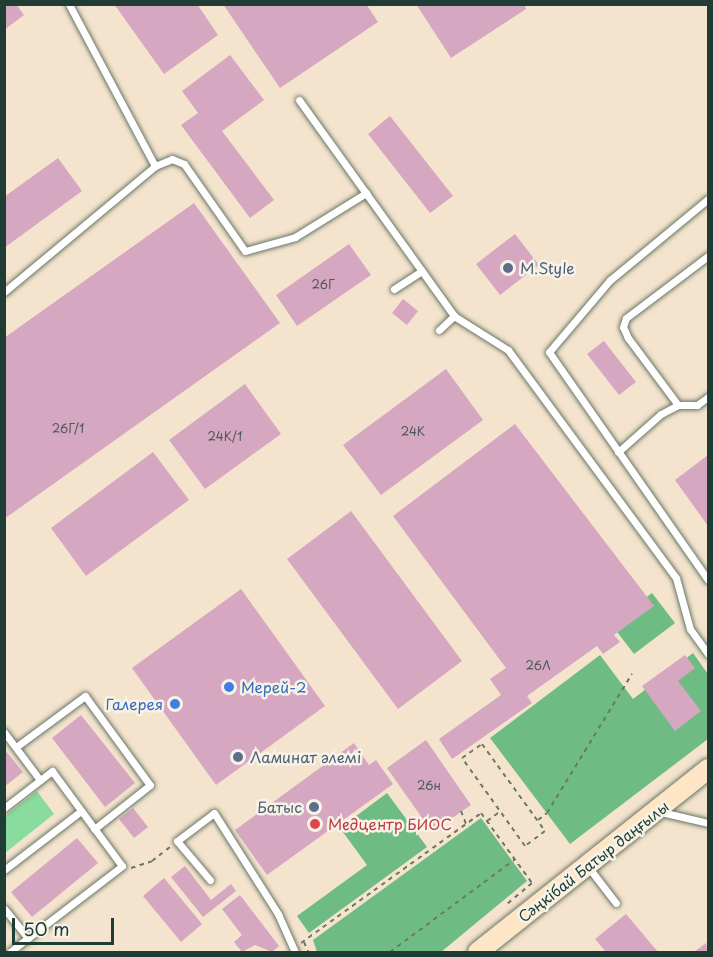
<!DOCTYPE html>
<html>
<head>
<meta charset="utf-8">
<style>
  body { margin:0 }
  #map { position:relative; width:713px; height:957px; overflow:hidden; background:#f4e4cd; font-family:"Playpen Sans",sans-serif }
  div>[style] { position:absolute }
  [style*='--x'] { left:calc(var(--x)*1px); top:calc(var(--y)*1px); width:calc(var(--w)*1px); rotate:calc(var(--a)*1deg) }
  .green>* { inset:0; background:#89dc9d }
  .forest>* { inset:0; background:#6ebc84 }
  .building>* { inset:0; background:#d6a7c1 }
  .path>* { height:2px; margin-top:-1px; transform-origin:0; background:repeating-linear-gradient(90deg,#6a776a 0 4.5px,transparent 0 9px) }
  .roads { filter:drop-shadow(0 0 2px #6a776a) drop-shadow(0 0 2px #6a776a) }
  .service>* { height:7px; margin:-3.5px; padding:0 3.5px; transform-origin:3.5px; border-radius:3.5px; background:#fff }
  .secondary>* { height:20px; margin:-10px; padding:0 10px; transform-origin:10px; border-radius:10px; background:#fee5c5 }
  .dots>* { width:16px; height:16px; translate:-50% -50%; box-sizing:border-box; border:3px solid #f7f3e8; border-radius:50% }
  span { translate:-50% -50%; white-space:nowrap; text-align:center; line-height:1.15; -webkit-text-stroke:5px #f7f3e8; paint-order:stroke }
  .number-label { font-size:12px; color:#4d5857 }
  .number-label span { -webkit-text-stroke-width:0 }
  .service-label { font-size:15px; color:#4e5e75 }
  .left { translate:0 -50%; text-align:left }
  .right { translate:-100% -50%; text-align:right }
  .shop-label { font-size:15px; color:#366cbe }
  .health-label { font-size:15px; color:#be3a42 }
  .street-label { font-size:15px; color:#1f3d34 }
  .frame { position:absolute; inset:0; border:6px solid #1f3d34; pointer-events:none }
  .scale { position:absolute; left:12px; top:918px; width:102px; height:27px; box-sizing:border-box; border:3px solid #1f3d34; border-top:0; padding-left:8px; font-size:18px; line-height:21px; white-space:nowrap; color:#1f3d34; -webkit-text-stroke:4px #f7f3e8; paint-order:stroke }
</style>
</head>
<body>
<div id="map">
  <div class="green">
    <i style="clip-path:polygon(37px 791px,54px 814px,5px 853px,5px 816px)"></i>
  </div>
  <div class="forest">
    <i style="clip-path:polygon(652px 593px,675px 623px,634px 654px,611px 624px)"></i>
    <i style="clip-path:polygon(693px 653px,708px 674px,708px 739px,570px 844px,490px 738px,600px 655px,633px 699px)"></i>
    <i style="clip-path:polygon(387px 793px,427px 847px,309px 933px,297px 916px,367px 865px,340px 828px)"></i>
    <i style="clip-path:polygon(481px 818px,527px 881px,441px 952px,317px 952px,313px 940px)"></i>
  </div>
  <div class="building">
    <i style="clip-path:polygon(4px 4px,16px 4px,24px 15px,4px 30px)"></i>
    <i style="clip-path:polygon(114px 4px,197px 4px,218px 35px,164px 74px)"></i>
    <i style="clip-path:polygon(223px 4px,366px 4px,378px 22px,280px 88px)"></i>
    <i style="clip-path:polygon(416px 4px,524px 4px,526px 9px,451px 58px)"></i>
    <i style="clip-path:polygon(230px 55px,264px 100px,222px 131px,274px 200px,250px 218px,181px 125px,198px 113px,182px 91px)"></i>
    <i style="clip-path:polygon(390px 116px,453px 196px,430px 213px,368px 134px)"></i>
    <i style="clip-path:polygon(58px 158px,82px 191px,4px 248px,4px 197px)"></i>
    <i style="clip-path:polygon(194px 203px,280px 323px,4px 519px,4px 338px)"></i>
    <i style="clip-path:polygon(515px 234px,539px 265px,500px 295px,476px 264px)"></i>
    <i style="clip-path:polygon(349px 244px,371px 275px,297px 326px,276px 295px)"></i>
    <i style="clip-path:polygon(403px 299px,418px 311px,407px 325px,392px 313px)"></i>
    <i style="clip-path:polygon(604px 341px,636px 382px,619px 395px,587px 354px)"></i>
    <i style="clip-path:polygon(446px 369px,483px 420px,381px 495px,343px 445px)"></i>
    <i style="clip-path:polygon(245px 384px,281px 434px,205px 489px,169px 440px)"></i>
    <i style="clip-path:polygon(515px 424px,654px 606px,614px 635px,620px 642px,603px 654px,597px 646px,527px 696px,532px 703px,452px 759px,439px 739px,501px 695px,490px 679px,506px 668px,393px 516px)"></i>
    <i style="clip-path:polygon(153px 452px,189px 500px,86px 576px,51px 528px)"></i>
    <i style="clip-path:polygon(708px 455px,708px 526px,675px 480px)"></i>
    <i style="clip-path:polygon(351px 511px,462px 661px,398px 709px,287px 559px)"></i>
    <i style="clip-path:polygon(241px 589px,325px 706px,216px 785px,132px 668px)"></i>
    <i style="clip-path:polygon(685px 655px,695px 668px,678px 681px,701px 711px,675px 731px,642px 686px)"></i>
    <i style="clip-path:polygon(81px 715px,135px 783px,105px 807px,52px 738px)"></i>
    <i style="clip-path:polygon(426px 740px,471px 805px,432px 832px,387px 768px)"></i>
    <i style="clip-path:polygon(354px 743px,369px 765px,376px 760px,393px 784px,267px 875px,235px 830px)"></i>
    <i style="clip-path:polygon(4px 749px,23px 772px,4px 787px)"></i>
    <i style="clip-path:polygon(133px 808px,148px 827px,134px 838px,119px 819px)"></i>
    <i style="clip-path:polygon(77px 838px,98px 863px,32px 917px,11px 892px)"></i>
    <i style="clip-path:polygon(185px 866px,211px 900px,231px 884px,236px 891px,203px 917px,171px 877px)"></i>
    <i style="clip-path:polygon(164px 878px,202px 924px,181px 942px,143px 896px)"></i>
    <i style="clip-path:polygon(240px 895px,279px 946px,272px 952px,255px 945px,242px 952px,234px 942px,242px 935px,222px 909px)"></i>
    <i style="clip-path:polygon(626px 914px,658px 952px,606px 952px,595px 939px)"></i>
    <i style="clip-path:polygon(706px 943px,708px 952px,694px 952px)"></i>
  </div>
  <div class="path">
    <i style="--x:482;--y:744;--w:107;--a:54.1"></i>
    <i style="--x:545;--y:831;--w:25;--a:143"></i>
    <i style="--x:525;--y:846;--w:108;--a:-125.6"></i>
    <i style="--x:462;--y:758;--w:24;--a:-35"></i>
    <i style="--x:461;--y:811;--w:14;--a:69"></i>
    <i style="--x:538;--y:820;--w:11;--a:-38"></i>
    <i style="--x:547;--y:813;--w:163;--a:-58.6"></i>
    <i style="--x:487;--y:821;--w:17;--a:-36"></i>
    <i style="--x:131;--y:868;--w:22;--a:-18"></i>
    <i style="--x:152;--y:861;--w:23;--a:-38"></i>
    <i style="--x:304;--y:942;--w:11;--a:68"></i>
    <i style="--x:301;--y:943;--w:222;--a:-35.8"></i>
    <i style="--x:481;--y:813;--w:87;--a:53.9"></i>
    <i style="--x:532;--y:883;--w:33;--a:140"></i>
    <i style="--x:390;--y:952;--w:156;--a:-36.6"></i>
  </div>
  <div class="roads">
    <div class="service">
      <i style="--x:299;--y:100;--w:266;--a:54.3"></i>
      <i style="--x:454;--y:316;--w:64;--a:32.2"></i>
      <i style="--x:508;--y:350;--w:283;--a:53.6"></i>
      <i style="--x:676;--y:578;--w:53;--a:74.6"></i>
      <i style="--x:690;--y:629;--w:31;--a:54"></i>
      <i style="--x:155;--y:166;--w:18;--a:-22"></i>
      <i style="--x:172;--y:159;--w:13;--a:23"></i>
      <i style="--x:184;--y:164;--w:106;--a:55"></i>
      <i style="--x:245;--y:251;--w:52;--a:-15.6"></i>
      <i style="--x:295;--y:237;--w:84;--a:-31.8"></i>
      <i style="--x:708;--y:199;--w:127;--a:140.4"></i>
      <i style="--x:610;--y:280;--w:94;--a:130.3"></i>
      <i style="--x:549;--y:352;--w:278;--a:55.1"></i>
      <i style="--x:394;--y:289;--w:33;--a:-33"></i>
      <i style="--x:4;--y:292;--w:197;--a:-39.8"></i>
      <i style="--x:155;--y:166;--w:183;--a:-118"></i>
      <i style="--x:439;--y:330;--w:21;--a:-43"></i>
      <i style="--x:678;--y:405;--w:19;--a:0"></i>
      <i style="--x:697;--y:405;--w:14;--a:-36"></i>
      <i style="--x:618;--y:452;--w:57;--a:-41.5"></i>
      <i style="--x:661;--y:414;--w:19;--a:-28"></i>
      <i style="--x:678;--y:405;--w:84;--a:-126.7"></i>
      <i style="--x:628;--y:338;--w:12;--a:-114"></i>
      <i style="--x:623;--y:327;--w:9;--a:-72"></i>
      <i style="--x:626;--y:318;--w:103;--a:-37.1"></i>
      <i style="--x:4;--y:732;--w:60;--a:53.1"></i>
      <i style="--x:16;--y:747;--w:86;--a:-36.5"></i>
      <i style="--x:85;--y:696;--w:110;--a:53.9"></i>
      <i style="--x:150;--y:785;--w:71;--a:141.8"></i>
      <i style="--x:4;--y:808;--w:61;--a:-37.6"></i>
      <i style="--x:52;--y:771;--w:118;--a:53.6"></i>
      <i style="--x:122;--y:866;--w:118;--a:142.5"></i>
      <i style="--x:28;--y:938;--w:38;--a:-129"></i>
      <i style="--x:661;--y:812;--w:48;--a:13.2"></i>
      <i style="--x:589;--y:868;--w:44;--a:52.4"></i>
      <i style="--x:4;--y:870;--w:97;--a:-37.5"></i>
      <i style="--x:210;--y:880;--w:51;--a:-130.2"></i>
      <i style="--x:177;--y:841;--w:46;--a:-37.1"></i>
      <i style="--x:214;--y:813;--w:120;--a:57.6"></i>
      <i style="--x:278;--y:914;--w:42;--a:65.9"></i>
      <i style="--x:10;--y:952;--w:23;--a:-38"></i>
    </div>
    <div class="secondary">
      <i style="--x:478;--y:952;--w:294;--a:-38.5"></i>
    </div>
  </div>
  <div class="dots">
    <i style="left:508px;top:268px;background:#5c6f8a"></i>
    <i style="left:229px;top:687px;background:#3f7fe0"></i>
    <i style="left:175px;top:704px;background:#3f7fe0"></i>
    <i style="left:238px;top:757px;background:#5c6f8a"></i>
    <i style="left:314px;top:807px;background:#5c6f8a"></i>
    <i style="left:315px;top:824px;background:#e0444e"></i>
  </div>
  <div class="number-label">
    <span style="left:323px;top:285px">26Г</span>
    <span style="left:68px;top:429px">26Г/1</span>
    <span style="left:413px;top:432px">24К</span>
    <span style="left:225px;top:437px">24К/1</span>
    <span style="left:538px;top:666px">26Л</span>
    <span style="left:429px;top:786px">26н</span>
  </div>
  <div class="service-label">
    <span class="left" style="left:520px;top:268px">M.Style</span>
    <span class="left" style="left:250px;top:757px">Ламинат әлемі</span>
    <span class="right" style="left:302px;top:807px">Батыс</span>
  </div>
  <div class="shop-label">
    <span class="left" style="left:241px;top:687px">Мерей-2</span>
    <span class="right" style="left:163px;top:704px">Галерея</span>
  </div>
  <div class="health-label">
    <span class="left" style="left:328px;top:824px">Медцентр БИОС</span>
  </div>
  <div class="street-label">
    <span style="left:593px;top:861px;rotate:-38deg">Сәңкібай Батыр даңғылы</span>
  </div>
  <div class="frame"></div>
  <div class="scale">50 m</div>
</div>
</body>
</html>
